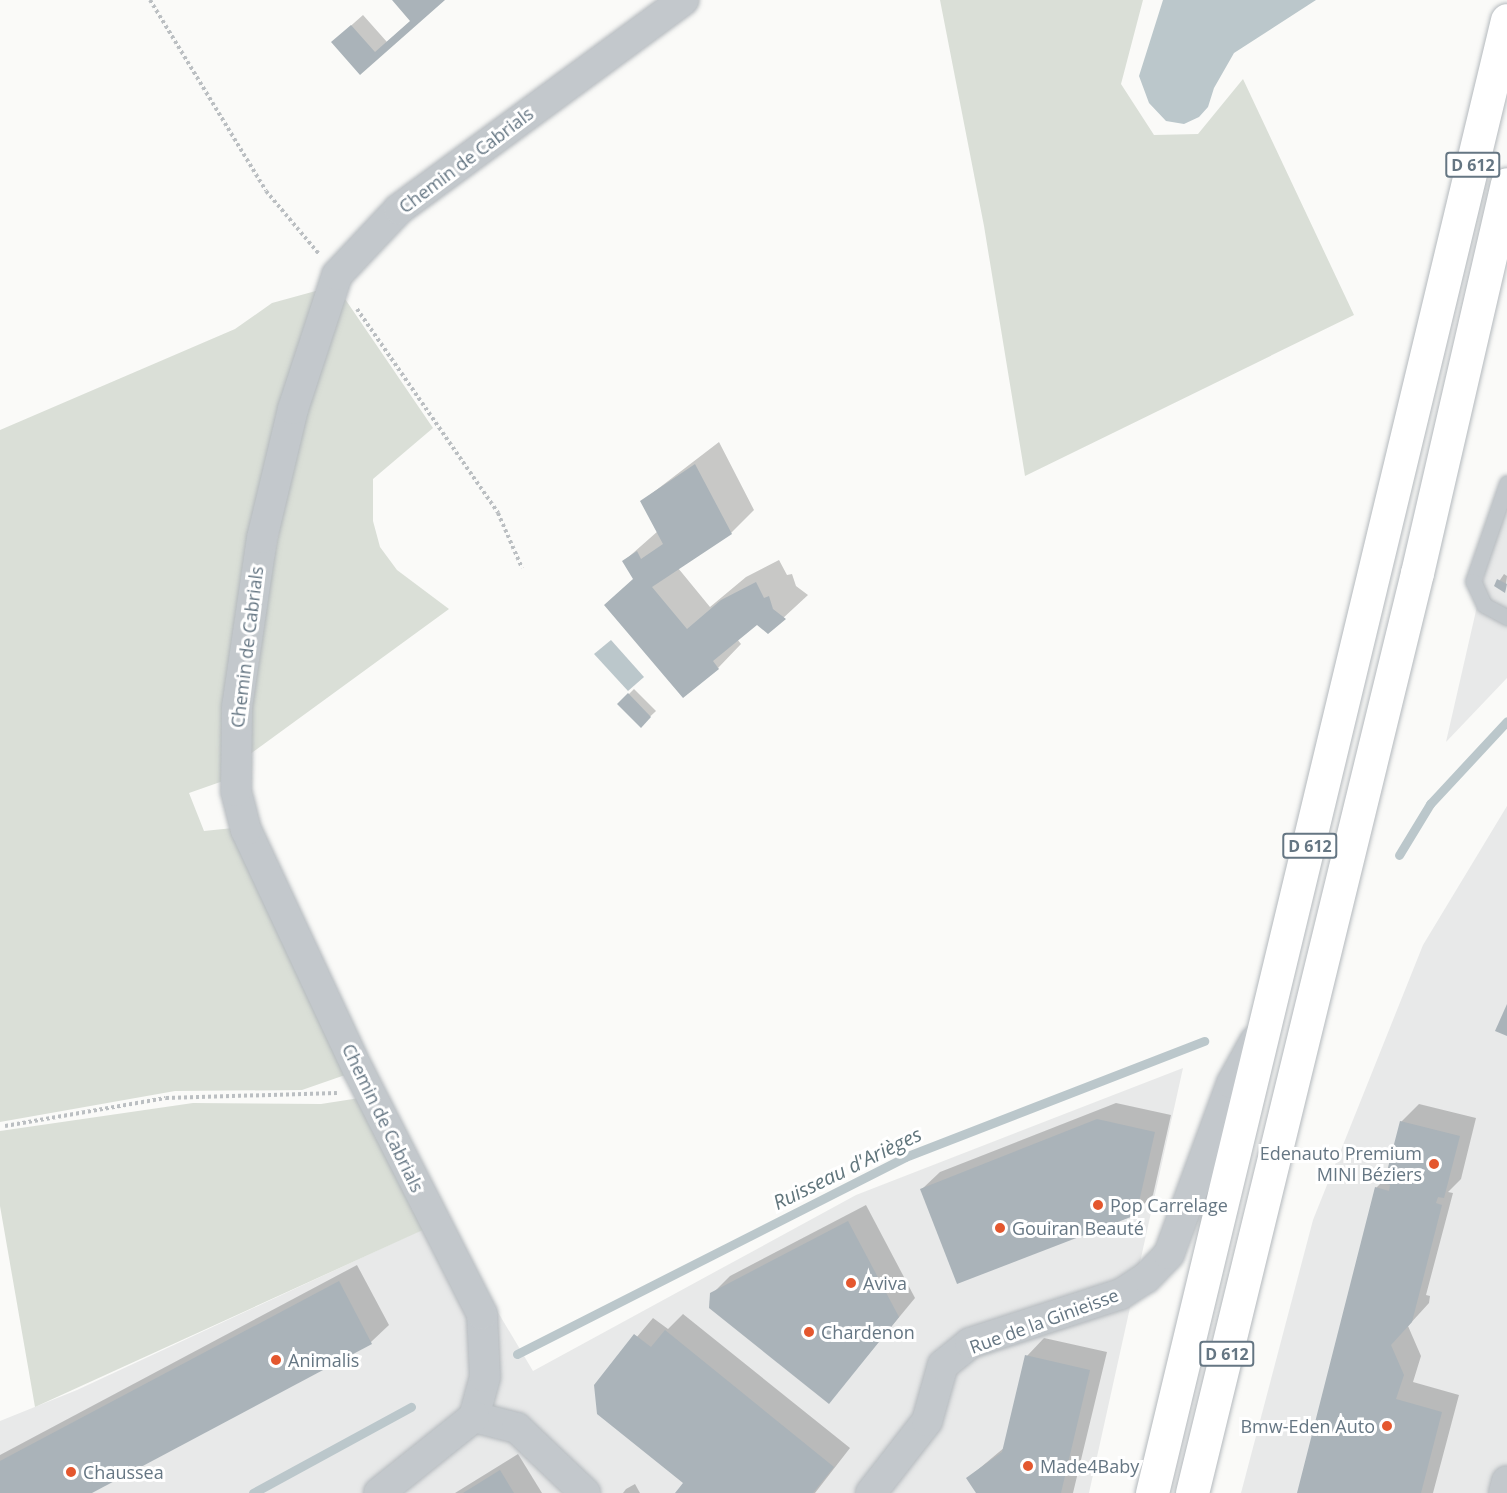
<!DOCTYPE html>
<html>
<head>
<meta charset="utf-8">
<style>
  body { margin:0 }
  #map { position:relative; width:1507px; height:1493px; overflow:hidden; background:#fafaf8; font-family:"Open Sans",sans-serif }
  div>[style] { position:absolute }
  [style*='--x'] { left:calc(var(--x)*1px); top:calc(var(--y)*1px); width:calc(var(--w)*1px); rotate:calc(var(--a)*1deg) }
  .built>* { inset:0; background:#e8e9e9 }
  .green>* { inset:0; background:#dadfd7 }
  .water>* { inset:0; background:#bbc7cb }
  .shadow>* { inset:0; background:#0003 }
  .stream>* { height:9px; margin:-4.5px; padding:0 4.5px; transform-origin:4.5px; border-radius:4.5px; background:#bbc7cb }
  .building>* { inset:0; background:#aab3b9 }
  .path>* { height:4px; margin-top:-2px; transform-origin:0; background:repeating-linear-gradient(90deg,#bbbfc2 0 3px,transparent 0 6px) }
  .roads { filter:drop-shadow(0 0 2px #b4b9bd) drop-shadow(0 0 2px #b4b9bd) }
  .service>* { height:15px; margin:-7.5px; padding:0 7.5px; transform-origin:7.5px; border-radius:7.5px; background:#c3c8cc }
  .minor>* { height:30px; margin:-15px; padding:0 15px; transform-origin:15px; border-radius:15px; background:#c3c8cc }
  .trunk>* { height:33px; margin:-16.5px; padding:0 16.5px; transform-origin:16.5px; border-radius:16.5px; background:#fff }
  .dots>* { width:16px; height:16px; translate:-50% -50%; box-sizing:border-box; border:3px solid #fff; border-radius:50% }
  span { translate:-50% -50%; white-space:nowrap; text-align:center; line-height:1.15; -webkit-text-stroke:6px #fff; paint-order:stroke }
  .shield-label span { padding:2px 4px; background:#fff; border:2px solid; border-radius:4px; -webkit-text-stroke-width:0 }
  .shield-label { font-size:16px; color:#657683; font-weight:700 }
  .street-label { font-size:18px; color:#657683 }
  .poi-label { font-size:18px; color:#657683 }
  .right { translate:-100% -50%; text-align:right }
  .left { translate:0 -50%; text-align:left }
  .water-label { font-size:20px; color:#60757c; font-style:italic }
</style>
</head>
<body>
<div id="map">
  <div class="built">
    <i style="clip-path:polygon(1507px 475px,1507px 678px,1446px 742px)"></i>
    <i style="clip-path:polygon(1507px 806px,1507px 1493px,1241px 1493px,1313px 1220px,1423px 945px)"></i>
    <i style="clip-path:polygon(1183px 1068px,1089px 1493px,0 1493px,0 1421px,77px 1390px,443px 1220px,533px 1371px,856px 1195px)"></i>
  </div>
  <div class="green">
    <i style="clip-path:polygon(940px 0,1143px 0,1121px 84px,1154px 135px,1198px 134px,1243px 79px,1354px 315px,1025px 476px,984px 226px)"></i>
    <i style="clip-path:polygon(323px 289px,226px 780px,189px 793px,204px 831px,233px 828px,348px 1074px,302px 1090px,175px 1091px,0 1122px,0 430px,235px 329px,272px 303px)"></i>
    <i style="clip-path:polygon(343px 296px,433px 428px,373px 479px,373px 521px,380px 547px,397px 570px,449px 609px,246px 757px,253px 671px,300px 419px)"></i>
    <i style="clip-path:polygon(366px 1097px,425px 1229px,35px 1407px,0 1206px,0 1131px,193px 1103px,321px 1104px)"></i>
  </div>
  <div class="water">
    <i style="clip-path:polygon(1163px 0,1316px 0,1234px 53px,1214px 88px,1208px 107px,1199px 117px,1184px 124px,1166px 121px,1149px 103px,1139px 76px)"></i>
    <i style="clip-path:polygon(611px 640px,644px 677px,628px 691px,594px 654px)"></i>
  </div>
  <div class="shadow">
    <i style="clip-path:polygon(394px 0,443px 0,360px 73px,345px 31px,363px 15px,387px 42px,412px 20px)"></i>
    <i style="clip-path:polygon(719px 442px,754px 510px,731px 533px,678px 568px,710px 607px,746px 577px,779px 560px,787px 575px,792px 574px,796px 586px,808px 595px,768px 632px,757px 623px,737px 639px,741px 644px,718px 668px,635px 578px,624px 561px,658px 531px,642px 501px)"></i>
    <i style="clip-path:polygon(1504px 574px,1507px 576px,1505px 591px,1496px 586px)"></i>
    <i style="clip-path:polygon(634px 689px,656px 711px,640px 726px,619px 704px)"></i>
    <i style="clip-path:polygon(1116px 1103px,1171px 1115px,1153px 1195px,1135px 1213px,922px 1189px,940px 1172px)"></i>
    <i style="clip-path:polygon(1419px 1104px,1476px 1118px,1461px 1179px,1448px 1192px,1453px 1193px,1426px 1295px,1430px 1296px,1429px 1303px,1408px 1326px,1421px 1356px,1413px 1382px,1459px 1395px,1433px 1493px,1299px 1493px,1376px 1188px,1387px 1177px,1401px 1122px)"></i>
    <i style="clip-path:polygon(866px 1205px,915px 1298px,829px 1402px,712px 1294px,730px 1276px)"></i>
    <i style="clip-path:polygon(357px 1265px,389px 1325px,371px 1342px,89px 1493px,0 1493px,0 1455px)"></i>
    <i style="clip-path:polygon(683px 1314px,850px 1448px,815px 1493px,677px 1493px,685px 1483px,596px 1385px,653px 1318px,668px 1329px)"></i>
    <i style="clip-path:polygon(1044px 1338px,1107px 1352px,1073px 1493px,978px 1493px,968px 1478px,1005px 1447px,1027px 1356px)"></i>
    <i style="clip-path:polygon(518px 1454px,542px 1493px,455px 1493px)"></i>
    <i style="clip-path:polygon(635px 1484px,640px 1493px,623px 1493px,626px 1489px)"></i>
  </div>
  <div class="stream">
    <i style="--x:1399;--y:855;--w:60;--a:-58.7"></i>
    <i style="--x:1430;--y:804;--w:113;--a:-47.1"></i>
    <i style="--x:517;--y:1354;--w:435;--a:-26.9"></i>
    <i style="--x:905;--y:1157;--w:321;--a:-21.2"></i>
    <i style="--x:253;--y:1493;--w:180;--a:-28.6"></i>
  </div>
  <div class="building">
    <i style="clip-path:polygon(392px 0,445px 0,360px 75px,331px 42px,351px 25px,375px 52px,410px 21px)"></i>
    <i style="clip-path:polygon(695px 464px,732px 534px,652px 587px,687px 629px,721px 600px,756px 582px,764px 598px,769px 596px,773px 609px,786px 619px,768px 634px,757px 625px,713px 661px,719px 669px,683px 698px,604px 605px,633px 579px,622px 561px,637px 551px,641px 559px,663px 544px,640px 501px)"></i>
    <i style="clip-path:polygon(1497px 579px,1507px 584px,1505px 593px,1494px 586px)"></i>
    <i style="clip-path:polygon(628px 693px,651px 717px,641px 728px,617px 704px)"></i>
    <i style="clip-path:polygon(1507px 1004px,1507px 1036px,1495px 1031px)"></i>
    <i style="clip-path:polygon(1097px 1119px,1155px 1132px,1136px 1215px,957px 1284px,920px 1189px)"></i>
    <i style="clip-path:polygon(1400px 1121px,1460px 1136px,1444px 1198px,1438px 1197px,1436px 1203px,1442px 1205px,1412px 1322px,1391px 1345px,1404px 1375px,1396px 1399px,1442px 1412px,1421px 1493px,1297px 1493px,1375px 1187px,1389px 1191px,1390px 1185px,1384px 1183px)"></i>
    <i style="clip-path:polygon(848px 1221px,899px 1317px,829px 1404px,709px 1308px,710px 1293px)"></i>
    <i style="clip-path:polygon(339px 1281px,372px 1344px,92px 1493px,0 1493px,0 1461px)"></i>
    <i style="clip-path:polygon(665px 1330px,834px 1467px,813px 1493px,675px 1493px,683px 1483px,597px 1414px,594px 1385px,634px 1334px,651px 1347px)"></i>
    <i style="clip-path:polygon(1025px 1355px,1090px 1370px,1061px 1493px,976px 1493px,966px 1478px,1002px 1452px)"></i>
    <i style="clip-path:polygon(500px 1470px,514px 1493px,463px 1493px)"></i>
  </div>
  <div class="path">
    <i style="--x:150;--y:0;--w:223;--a:58.7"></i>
    <i style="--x:266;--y:191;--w:82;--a:49.9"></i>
    <i style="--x:357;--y:309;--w:248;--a:55.3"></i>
    <i style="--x:498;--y:513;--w:60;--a:66.4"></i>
    <i style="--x:5;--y:1126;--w:163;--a:-9.9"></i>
    <i style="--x:166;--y:1098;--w:171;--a:-1.7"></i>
  </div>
  <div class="roads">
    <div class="service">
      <i style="--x:1507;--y:483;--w:104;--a:109.1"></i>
      <i style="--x:1473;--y:581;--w:26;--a:65"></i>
      <i style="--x:1484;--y:605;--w:26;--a:28"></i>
    </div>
    <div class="minor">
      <i style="--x:474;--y:1417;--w:41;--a:-74.6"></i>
      <i style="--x:485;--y:1377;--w:63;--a:-92.7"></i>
      <i style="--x:482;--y:1314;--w:274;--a:-116.9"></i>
      <i style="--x:358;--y:1070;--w:265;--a:-115"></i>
      <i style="--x:246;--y:830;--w:40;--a:-104.4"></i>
      <i style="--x:236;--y:791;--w:84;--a:-89.3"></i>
      <i style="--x:237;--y:707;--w:171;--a:-81.6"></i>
      <i style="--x:262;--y:538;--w:133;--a:-76.5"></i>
      <i style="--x:293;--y:409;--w:141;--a:-71.8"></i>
      <i style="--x:337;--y:275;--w:91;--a:-46.8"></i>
      <i style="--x:399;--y:209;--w:353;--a:-36.3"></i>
      <i style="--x:474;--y:1417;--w:44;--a:14.3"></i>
      <i style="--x:517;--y:1428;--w:94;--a:43.7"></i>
      <i style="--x:379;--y:1493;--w:122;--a:-38.7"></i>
      <i style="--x:871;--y:1493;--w:91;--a:-52.1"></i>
      <i style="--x:927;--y:1421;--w:58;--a:-74.1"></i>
      <i style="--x:943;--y:1365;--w:35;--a:-39"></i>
      <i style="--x:970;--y:1343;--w:159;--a:-18"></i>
      <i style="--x:1121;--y:1294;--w:30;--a:-33"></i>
      <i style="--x:1146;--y:1278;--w:33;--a:-46"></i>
      <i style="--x:1169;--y:1254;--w:182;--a:-69.8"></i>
      <i style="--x:1232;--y:1083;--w:48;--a:-61.3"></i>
      <i style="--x:1504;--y:1493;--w:12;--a:-76"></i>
    </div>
    <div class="trunk">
      <i style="--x:1152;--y:1493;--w:1515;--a:-76.45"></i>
      <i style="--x:1192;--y:1493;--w:947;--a:-76.26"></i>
      <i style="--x:1417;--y:573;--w:399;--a:-77"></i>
    </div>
  </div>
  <div class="dots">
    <i style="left:1434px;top:1164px;background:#e4572e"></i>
    <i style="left:1098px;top:1205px;background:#e4572e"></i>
    <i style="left:1000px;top:1228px;background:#e4572e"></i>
    <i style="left:851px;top:1283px;background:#e4572e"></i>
    <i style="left:809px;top:1332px;background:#e4572e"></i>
    <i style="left:276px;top:1360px;background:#e4572e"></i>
    <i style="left:1387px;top:1426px;background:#e4572e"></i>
    <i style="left:1028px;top:1466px;background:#e4572e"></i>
    <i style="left:71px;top:1472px;background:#e4572e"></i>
  </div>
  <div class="shield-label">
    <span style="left:1473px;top:165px">D 612</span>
    <span style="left:1310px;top:846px">D 612</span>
    <span style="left:1227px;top:1354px">D 612</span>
  </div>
  <div class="street-label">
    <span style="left:466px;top:160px;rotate:-37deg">Chemin de Cabrials</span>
    <span style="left:247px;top:647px;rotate:-83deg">Chemin de Cabrials</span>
    <span style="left:383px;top:1118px;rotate:64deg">Chemin de Cabrials</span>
    <span style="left:1044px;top:1321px;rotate:-20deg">Rue de la Ginieisse</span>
  </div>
  <div class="poi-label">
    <span class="right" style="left:1422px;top:1164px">Edenauto Premium<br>MINI Béziers</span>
    <span class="left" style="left:1110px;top:1205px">Pop Carrelage</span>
    <span class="left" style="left:1012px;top:1228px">Gouiran Beauté</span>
    <span class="left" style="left:863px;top:1283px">Aviva</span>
    <span class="left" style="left:821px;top:1332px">Chardenon</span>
    <span class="left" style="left:288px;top:1360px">Animalis</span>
    <span class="right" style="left:1375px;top:1426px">Bmw-Eden Auto</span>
    <span class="left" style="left:1040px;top:1466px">Made4Baby</span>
    <span class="left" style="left:83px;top:1472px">Chaussea</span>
  </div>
  <div class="water-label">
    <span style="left:847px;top:1168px;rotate:-26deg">Ruisseau d'Arièges</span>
  </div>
</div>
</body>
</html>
